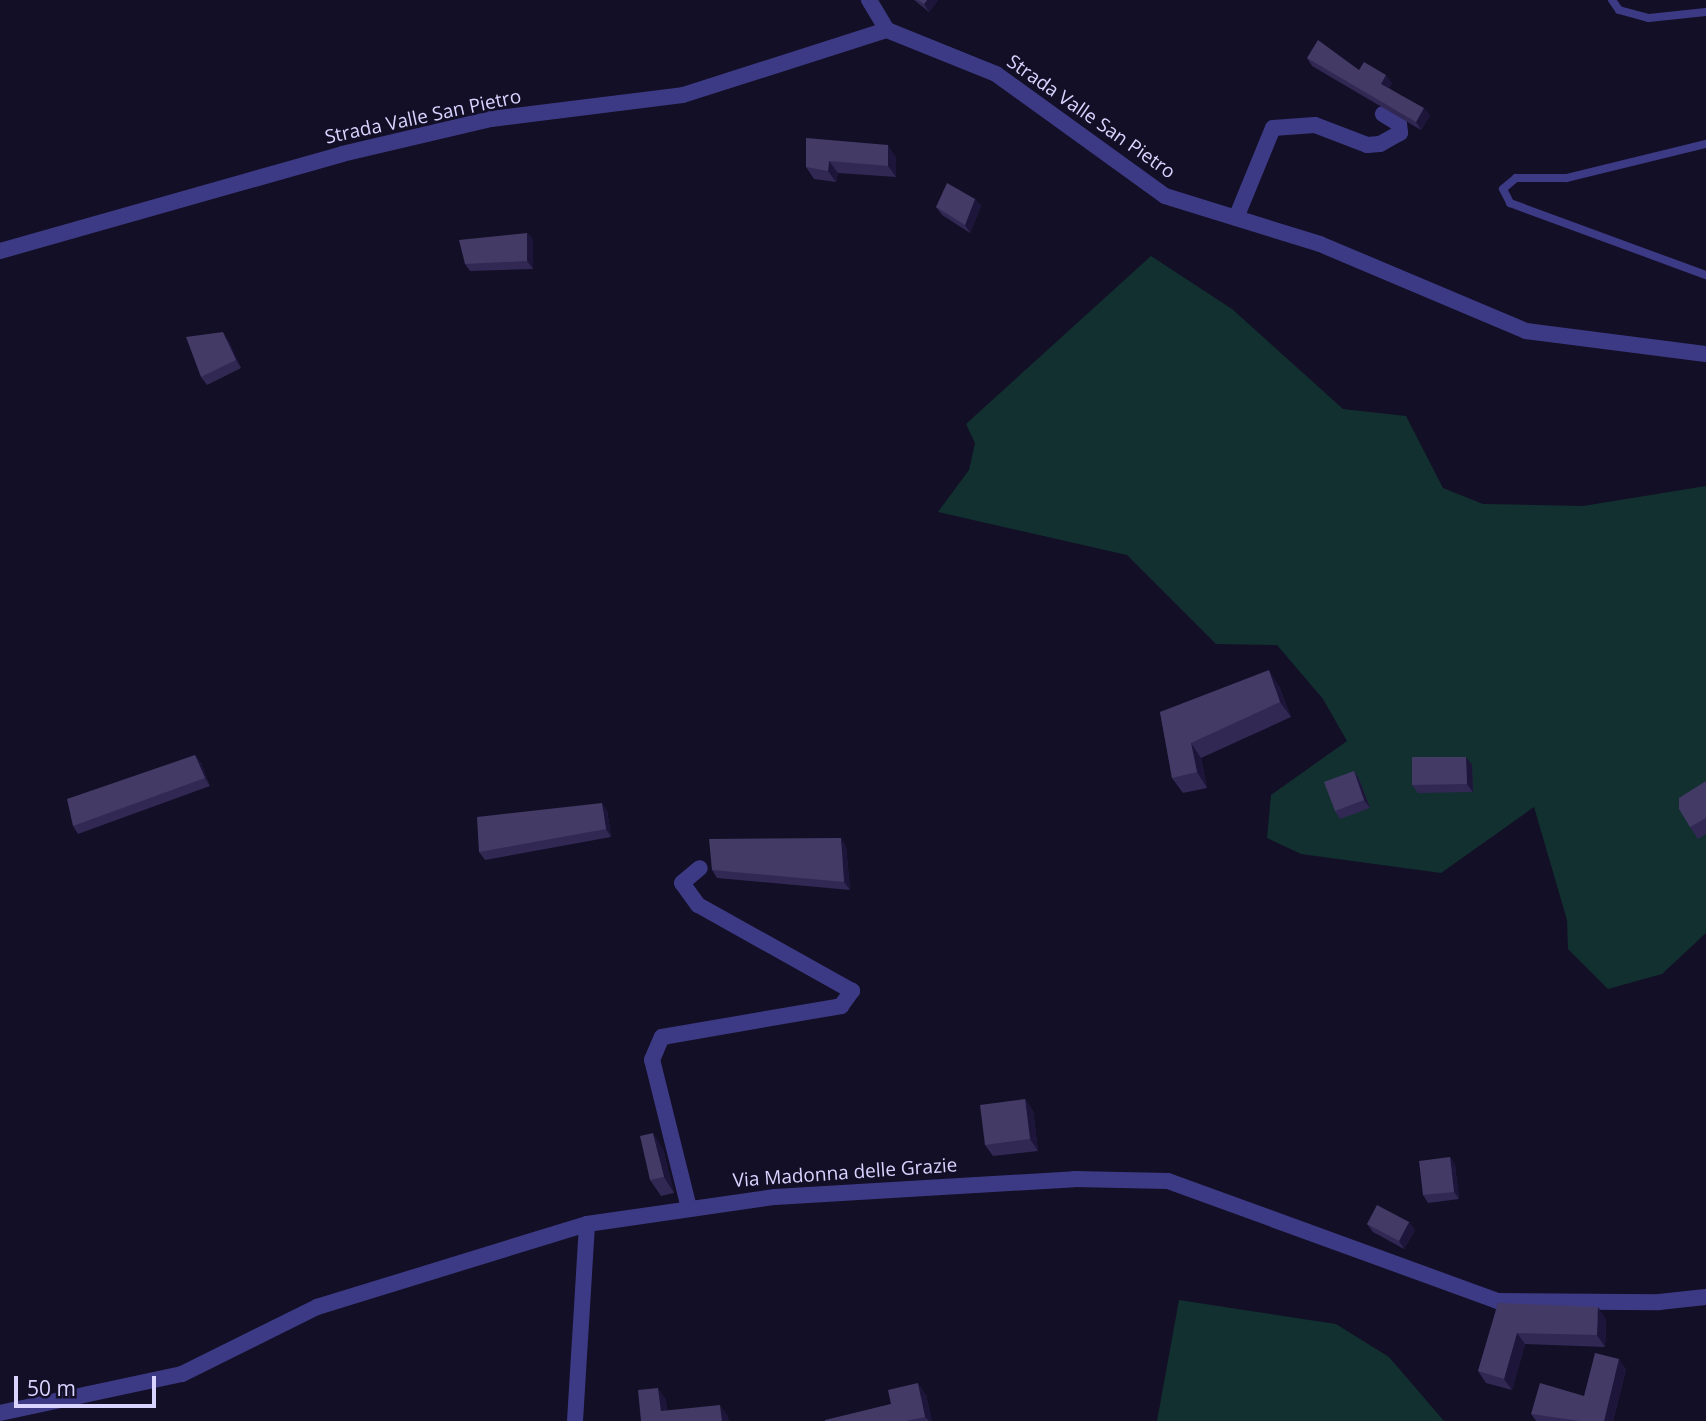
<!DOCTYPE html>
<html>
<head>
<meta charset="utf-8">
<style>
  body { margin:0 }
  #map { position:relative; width:1706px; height:1421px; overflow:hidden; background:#130f26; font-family:"Open Sans",sans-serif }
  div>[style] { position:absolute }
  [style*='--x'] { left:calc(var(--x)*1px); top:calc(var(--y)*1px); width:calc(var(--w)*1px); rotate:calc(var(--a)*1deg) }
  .green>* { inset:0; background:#12302f }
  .service>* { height:8px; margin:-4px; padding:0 4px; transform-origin:4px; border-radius:4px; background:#3d3a85 }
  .minor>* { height:16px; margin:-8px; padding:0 8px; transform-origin:8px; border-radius:8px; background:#3d3a85 }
  .wall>* { inset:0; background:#312854 }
  .shaded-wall>* { inset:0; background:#1d163a }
  .building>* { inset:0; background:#433a66 }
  span { translate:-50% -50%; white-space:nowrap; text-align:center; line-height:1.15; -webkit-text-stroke:5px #130f26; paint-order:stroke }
  .street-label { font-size:19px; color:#d9d4ff }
  .scale { position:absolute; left:14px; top:1376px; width:142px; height:32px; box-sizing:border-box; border:4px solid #d9d4ff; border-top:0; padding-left:9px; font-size:21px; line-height:24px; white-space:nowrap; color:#d9d4ff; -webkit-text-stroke:5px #130f26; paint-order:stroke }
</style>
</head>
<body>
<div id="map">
  <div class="green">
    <i style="clip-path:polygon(1151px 256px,1232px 309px,1343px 409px,1406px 416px,1443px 488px,1483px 504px,1583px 506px,1706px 486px,1706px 933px,1662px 974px,1608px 989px,1568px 949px,1567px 920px,1534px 807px,1441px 873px,1301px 854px,1267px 838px,1271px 795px,1347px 741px,1323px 699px,1277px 645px,1216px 644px,1127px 555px,938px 512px,969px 470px,975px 443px,966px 424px)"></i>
    <i style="clip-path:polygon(1179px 1300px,1336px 1324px,1389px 1357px,1444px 1421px,1157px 1421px)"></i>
  </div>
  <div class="service">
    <i style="--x:1612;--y:0;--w:12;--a:55"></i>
    <i style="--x:1619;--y:10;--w:31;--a:15"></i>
    <i style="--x:1649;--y:18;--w:57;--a:-6"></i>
    <i style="--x:1706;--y:144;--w:144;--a:166.3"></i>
    <i style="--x:1566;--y:178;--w:50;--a:180"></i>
    <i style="--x:1516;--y:178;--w:17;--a:140"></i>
    <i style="--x:1503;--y:189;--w:16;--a:63"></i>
    <i style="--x:1510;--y:203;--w:209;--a:20.2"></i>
  </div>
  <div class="minor">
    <i style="--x:869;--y:0;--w:35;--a:59"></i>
    <i style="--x:1236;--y:218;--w:97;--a:-67.7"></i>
    <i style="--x:1273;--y:128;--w:42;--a:-4.1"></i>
    <i style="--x:1315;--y:125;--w:56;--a:21"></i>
    <i style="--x:1367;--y:145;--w:13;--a:-4"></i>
    <i style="--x:1380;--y:144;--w:23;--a:-29"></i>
    <i style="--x:1400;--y:133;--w:9;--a:-96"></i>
    <i style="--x:1399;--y:124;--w:19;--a:-148"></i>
    <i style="--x:0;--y:251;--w:355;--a:-15.8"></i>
    <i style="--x:342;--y:154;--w:153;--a:-13.2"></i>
    <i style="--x:491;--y:119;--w:193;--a:-7.1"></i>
    <i style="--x:683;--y:95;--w:214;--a:-17.7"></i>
    <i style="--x:887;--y:30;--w:118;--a:22"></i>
    <i style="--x:996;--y:74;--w:208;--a:35.8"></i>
    <i style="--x:1165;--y:196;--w:162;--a:17.2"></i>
    <i style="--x:1320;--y:244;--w:224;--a:22.9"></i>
    <i style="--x:1526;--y:331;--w:181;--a:7.3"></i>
    <i style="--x:689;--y:1208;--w:153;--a:-104"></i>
    <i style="--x:652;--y:1060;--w:25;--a:-67"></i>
    <i style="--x:662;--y:1037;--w:182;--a:-9.8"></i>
    <i style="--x:841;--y:1006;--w:19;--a:-54"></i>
    <i style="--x:852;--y:991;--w:176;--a:-150.8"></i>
    <i style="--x:698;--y:905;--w:27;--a:-126"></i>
    <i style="--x:682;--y:883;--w:23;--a:-40"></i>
    <i style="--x:0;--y:1413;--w:186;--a:-12.1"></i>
    <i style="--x:182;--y:1374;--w:151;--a:-26.4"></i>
    <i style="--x:317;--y:1307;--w:282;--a:-17.1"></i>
    <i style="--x:587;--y:1224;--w:190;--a:-8.2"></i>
    <i style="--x:775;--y:1197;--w:300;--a:-3.4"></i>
    <i style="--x:1074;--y:1179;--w:94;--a:1.2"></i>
    <i style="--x:1168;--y:1181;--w:350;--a:20"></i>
    <i style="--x:1497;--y:1301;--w:162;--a:0.4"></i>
    <i style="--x:1659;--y:1302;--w:47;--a:-6.1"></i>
    <i style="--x:575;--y:1421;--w:197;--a:-86.5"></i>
  </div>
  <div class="wall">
    <i style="clip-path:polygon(914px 0,938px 0,929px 12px)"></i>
    <i style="clip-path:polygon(1307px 58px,1359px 70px,1392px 83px,1389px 88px,1430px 115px,1421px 130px,1312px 66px)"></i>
    <i style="clip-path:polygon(806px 138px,896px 157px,896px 177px,838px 173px,836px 182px,814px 179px,806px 167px)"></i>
    <i style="clip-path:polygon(975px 199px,981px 206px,970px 233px,942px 215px,936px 207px)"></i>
    <i style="clip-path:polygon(527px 233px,533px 240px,533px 269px,470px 271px,465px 264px)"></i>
    <i style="clip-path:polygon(228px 340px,241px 368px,207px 385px,201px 377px)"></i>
    <i style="clip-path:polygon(1279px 686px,1291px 717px,1201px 758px,1207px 788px,1183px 793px,1172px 778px,1160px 712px)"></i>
    <i style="clip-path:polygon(195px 755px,201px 763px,210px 786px,78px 834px,73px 826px)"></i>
    <i style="clip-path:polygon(1472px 765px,1473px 792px,1418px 793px,1412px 785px)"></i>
    <i style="clip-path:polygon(1354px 771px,1359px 779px,1370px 808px,1340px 819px,1335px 811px)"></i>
    <i style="clip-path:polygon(1706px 781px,1706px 834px,1698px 839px,1690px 827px)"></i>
    <i style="clip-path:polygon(607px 810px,611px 837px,485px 860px,479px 852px)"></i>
    <i style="clip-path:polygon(846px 846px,850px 890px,717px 878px,712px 870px)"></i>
    <i style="clip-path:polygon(1025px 1099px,1033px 1111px,1038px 1151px,993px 1156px,985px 1145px)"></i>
    <i style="clip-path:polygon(663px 1149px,674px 1193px,661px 1196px,650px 1180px)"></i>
    <i style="clip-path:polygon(1450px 1157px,1455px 1165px,1459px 1199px,1428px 1203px,1423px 1195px)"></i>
    <i style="clip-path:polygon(1409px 1222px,1415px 1230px,1404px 1249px,1373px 1232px,1367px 1224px)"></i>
    <i style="clip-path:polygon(1498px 1303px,1606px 1319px,1605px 1347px,1525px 1344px,1512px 1390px,1486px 1383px,1478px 1371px)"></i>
    <i style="clip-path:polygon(1626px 1369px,1613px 1421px,1536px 1421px,1531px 1414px,1584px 1396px)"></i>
    <i style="clip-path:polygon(926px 1395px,932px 1421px,825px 1421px,891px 1404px)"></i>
  </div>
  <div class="shaded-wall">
    <i style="clip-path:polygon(927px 0,938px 0,929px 12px,924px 4px)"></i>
    <i style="clip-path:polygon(1386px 75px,1392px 83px,1387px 91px,1381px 84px)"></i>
    <i style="clip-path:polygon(1424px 108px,1430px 115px,1421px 130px,1416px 122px)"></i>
    <i style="clip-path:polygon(888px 145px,896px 157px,896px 177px,888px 166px)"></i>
    <i style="clip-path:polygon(829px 161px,838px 173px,836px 182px,828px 171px)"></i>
    <i style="clip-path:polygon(975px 199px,981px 206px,970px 233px,965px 225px)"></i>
    <i style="clip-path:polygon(527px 233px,533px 240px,533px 269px,527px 261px)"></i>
    <i style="clip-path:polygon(223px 332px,228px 340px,241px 368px,236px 360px)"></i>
    <i style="clip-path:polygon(1269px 670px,1279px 686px,1291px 717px,1280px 702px)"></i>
    <i style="clip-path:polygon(1191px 743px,1201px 758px,1207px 788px,1197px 772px)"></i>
    <i style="clip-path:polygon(195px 755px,201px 763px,210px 786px,205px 778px)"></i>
    <i style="clip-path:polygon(1466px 757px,1472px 765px,1473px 792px,1467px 784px)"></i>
    <i style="clip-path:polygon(1354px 771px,1359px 779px,1370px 808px,1364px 800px)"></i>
    <i style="clip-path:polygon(602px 803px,607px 810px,611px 837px,606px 829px)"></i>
    <i style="clip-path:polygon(841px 838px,846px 846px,850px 890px,844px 882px)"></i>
    <i style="clip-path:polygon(1025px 1099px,1033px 1111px,1038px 1151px,1030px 1139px)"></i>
    <i style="clip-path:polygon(653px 1133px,663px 1149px,674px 1193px,664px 1177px)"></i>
    <i style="clip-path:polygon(1450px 1157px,1455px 1165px,1459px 1199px,1454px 1192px)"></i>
    <i style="clip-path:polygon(1409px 1222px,1415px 1230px,1404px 1249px,1399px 1241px)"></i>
    <i style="clip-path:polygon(1598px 1307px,1606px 1319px,1605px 1347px,1597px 1335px)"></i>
    <i style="clip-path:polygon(1517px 1333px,1525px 1344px,1512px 1390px,1504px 1379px)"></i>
    <i style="clip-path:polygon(1619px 1359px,1626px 1369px,1613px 1421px,1604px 1421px)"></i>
    <i style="clip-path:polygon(918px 1383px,926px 1395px,932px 1421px,929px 1421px,925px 1417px)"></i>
    <i style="clip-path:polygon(658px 1388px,666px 1399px,669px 1421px,661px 1411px)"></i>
    <i style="clip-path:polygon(720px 1405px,728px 1416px,729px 1421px,722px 1421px)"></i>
  </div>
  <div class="building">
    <i style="clip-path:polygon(918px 0,927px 0,924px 4px)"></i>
    <i style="clip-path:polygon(1318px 40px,1359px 70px,1364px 62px,1386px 75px,1381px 84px,1424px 108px,1416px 122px,1307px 58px)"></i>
    <i style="clip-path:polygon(806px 138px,888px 145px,888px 166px,829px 161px,828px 171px,806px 167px)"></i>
    <i style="clip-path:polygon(947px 183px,975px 199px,965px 225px,936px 207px)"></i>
    <i style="clip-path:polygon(527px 233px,527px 261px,465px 264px,459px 240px)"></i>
    <i style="clip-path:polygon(223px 332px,236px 360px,201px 377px,186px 337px)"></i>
    <i style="clip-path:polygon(1269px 670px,1280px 702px,1191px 743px,1197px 772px,1172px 778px,1160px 712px)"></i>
    <i style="clip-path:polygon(195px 755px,205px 778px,73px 826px,67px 799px)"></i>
    <i style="clip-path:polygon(1412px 757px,1466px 757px,1467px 784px,1412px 785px)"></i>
    <i style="clip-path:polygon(1354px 771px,1364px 800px,1335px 811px,1324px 782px)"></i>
    <i style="clip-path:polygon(1706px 781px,1706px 818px,1690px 827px,1679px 809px,1679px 798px)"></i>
    <i style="clip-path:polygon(602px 803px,606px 829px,479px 852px,477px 817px)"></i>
    <i style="clip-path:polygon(841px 838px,844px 882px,712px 870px,709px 839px)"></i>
    <i style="clip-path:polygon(1025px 1099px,1030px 1139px,985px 1145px,980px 1105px)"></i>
    <i style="clip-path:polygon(653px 1133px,664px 1177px,650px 1180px,640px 1136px)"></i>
    <i style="clip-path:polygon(1450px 1157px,1454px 1192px,1423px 1195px,1419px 1161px)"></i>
    <i style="clip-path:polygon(1377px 1205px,1409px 1222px,1399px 1241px,1367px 1224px)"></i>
    <i style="clip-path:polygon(1498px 1303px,1598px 1307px,1597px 1335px,1517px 1333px,1504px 1379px,1478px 1371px)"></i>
    <i style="clip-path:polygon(1595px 1353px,1619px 1359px,1604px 1421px,1580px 1421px,1531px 1414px,1540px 1383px,1584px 1396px)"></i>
    <i style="clip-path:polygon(918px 1383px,925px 1417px,906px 1421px,825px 1421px,825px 1420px,891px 1404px,888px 1390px)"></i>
    <i style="clip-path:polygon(658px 1388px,661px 1411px,720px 1405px,722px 1421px,641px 1421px,638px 1390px)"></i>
  </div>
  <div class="street-label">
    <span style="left:423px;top:117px;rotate:-12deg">Strada Valle San Pietro</span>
    <span style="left:1091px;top:117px;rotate:35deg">Strada Valle San Pietro</span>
    <span style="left:845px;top:1173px;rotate:-4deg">Via Madonna delle Grazie</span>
  </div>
  <div class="scale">50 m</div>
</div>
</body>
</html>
